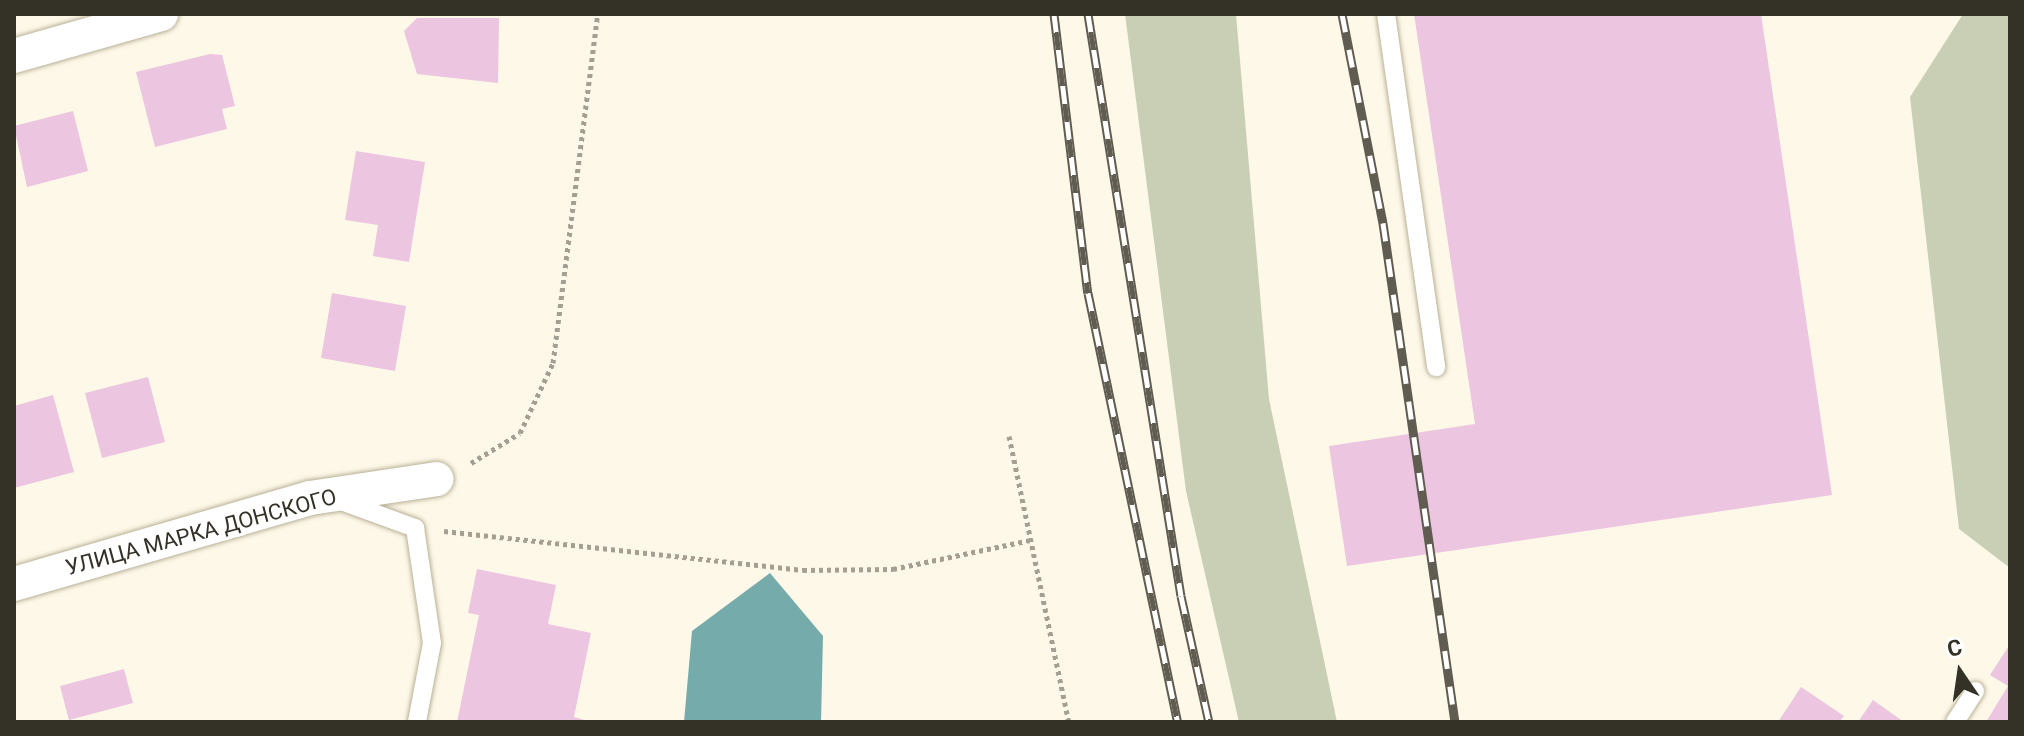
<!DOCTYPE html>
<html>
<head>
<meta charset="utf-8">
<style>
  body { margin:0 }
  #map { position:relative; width:2024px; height:736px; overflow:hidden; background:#fef8e8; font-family:Roboto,sans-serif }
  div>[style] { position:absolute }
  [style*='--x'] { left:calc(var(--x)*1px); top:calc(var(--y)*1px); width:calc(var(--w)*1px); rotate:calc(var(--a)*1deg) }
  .green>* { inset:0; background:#c9cfb5 }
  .water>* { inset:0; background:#76abac }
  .building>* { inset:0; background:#ecc5e0 }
  .path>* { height:5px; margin-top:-2.5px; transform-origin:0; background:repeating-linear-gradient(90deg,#a39f92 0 4px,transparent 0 8px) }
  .roads { filter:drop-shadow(0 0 2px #b9b197) drop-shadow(0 0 2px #b9b197) }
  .service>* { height:18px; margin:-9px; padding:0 9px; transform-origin:9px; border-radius:9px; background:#fff }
  .minor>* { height:34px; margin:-17px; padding:0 17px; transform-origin:17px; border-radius:17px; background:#fff }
  .rail>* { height:9px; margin-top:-4.5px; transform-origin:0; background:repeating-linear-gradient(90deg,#fff 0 18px,#605c51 0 36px); box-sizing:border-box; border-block:2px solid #605c51 }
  span { translate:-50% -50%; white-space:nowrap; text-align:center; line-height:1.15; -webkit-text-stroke:6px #fff; paint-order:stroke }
  .street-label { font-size:22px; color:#343127 }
  .frame { position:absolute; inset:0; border:16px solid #343127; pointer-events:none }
  .north { position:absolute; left:1920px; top:632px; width:80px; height:80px; -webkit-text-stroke:6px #fff; paint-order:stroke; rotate:347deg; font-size:22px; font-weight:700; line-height:32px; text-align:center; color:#343127 }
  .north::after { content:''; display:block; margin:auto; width:28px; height:36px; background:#343127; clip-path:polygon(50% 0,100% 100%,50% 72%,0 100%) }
</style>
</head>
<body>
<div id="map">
  <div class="green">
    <i style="clip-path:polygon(1125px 14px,1236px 14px,1269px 399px,1337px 722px,1239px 722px,1186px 491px)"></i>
    <i style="clip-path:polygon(1963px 14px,2010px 14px,2010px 568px,1959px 529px,1910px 97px)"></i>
  </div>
  <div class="water">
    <i style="clip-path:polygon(770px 573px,823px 636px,821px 722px,684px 722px,692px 631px)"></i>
  </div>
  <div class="building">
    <i style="clip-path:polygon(1414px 14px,1761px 14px,1832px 495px,1347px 566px,1329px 446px,1475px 424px)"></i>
    <i style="clip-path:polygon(417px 18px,499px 18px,498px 83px,417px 74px,404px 31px)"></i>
    <i style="clip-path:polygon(210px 54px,222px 55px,235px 106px,222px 109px,227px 129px,155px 147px,136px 72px)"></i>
    <i style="clip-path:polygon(73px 111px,88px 171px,27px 187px,14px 126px)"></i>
    <i style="clip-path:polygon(356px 151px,425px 162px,409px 262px,373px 256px,378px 225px,345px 220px)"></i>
    <i style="clip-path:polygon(332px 293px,406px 306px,395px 371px,321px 358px)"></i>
    <i style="clip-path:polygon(148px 377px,165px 442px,102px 458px,85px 393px)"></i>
    <i style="clip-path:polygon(53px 395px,74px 472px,14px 488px,14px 406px)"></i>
    <i style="clip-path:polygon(477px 569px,556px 585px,548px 624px,591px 633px,574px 717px,591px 722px,457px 722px,479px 615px,468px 613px)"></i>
    <i style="clip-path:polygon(2010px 644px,2010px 722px,1986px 722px,2008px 686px,1990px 675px)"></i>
    <i style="clip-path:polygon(124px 669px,133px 703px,69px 720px,60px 686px)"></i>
    <i style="clip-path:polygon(1801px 687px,1844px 716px,1839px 722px,1778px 722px)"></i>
    <i style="clip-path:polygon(1873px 700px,1904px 722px,1858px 722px)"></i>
  </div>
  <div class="path">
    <i style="--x:1009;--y:436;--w:292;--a:78.2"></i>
    <i style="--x:471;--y:463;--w:57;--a:-31.5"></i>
    <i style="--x:520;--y:433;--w:77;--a:-64.8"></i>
    <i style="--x:553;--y:363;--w:352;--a:-82.7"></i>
    <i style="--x:444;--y:531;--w:361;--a:6.2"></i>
    <i style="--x:803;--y:570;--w:90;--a:-0.6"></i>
    <i style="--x:893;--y:569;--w:141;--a:-11.9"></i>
  </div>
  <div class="roads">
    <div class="service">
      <i style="--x:1386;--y:14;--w:357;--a:81.9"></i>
      <i style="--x:344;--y:502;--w:76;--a:20.1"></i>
      <i style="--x:415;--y:528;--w:116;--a:81.6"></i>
      <i style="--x:432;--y:643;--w:80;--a:100.8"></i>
      <i style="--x:1955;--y:722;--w:37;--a:-57"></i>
    </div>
    <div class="minor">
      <i style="--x:14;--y:56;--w:153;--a:-15.9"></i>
      <i style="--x:14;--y:584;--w:308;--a:-16.2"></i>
      <i style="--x:310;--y:498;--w:128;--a:-8.5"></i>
    </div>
  </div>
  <div class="rail">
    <i style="--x:1054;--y:14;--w:281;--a:83.1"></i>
    <i style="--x:1088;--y:293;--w:438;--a:78.2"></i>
    <i style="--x:1088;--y:14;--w:589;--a:80.92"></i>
    <i style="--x:1181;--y:596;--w:129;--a:77.5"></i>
    <i style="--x:1342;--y:14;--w:213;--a:78.9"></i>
    <i style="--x:1383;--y:223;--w:504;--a:81.79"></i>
  </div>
  <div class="street-label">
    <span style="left:201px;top:532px;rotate:-15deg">УЛИЦА МАРКА ДОНСКОГО</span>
  </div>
  <div class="frame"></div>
  <div class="north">С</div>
</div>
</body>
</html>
